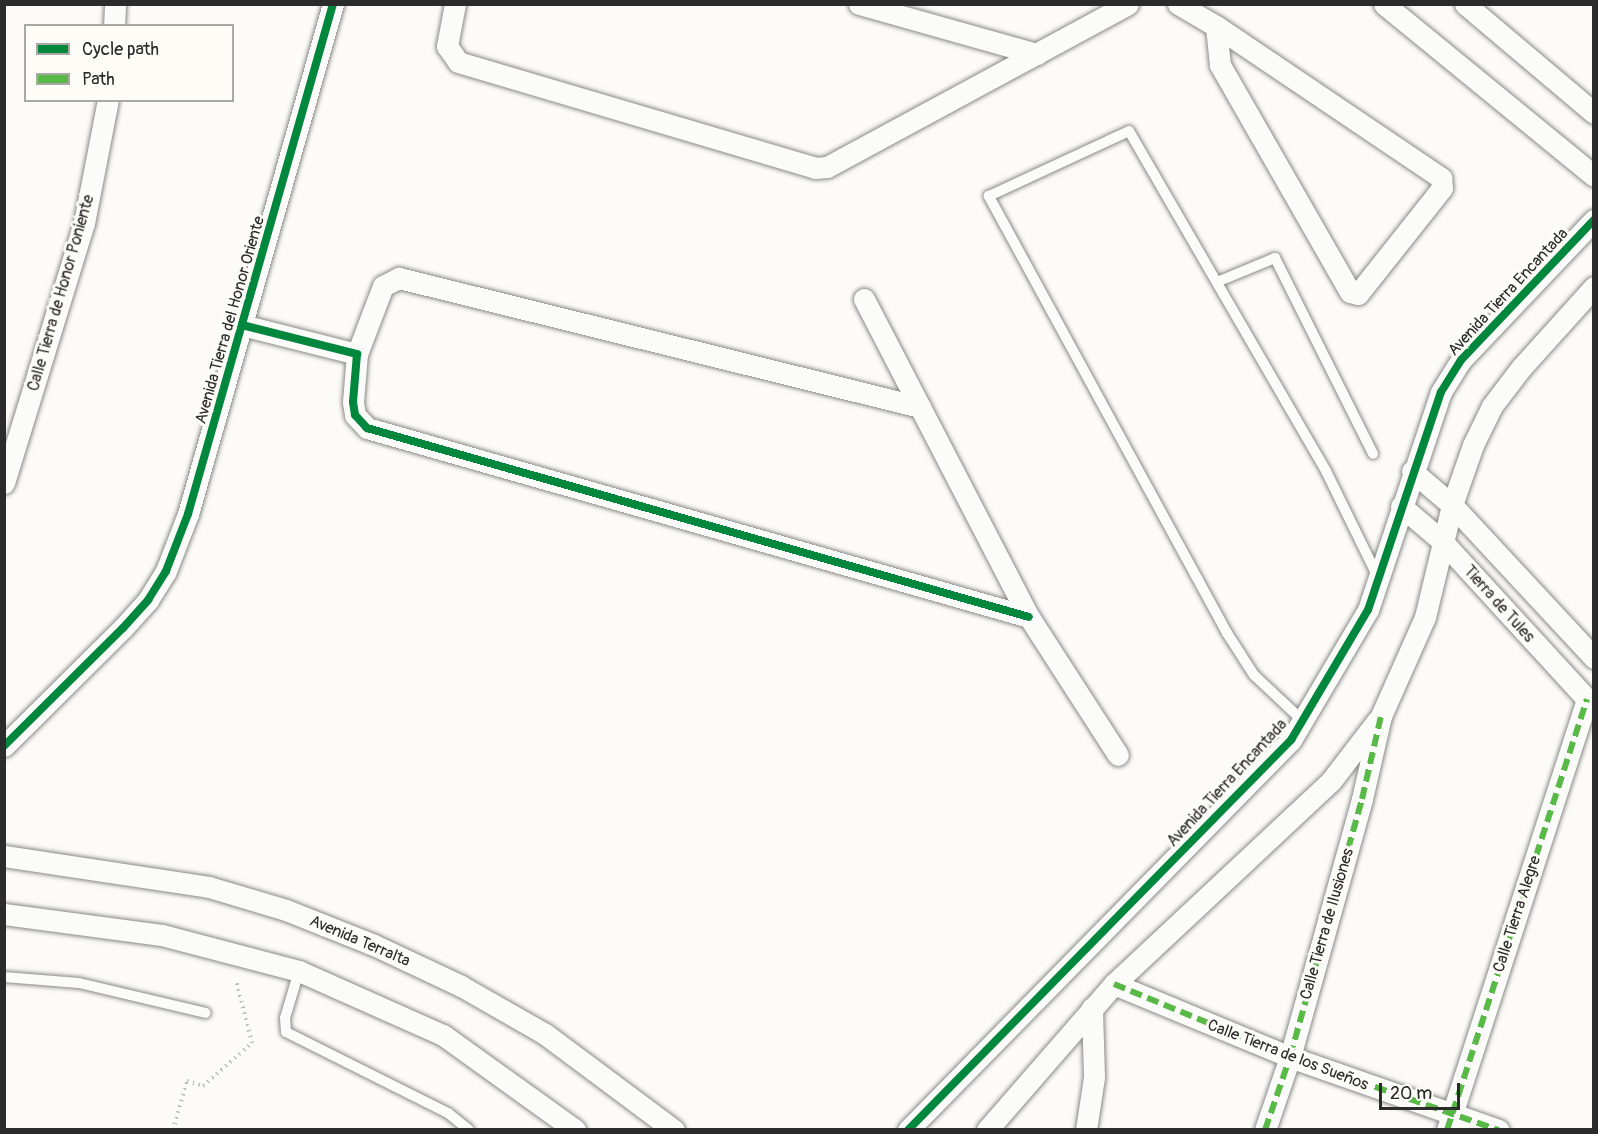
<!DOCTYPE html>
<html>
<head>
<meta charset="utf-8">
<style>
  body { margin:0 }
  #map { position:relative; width:1598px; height:1134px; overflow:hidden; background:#fcfbf8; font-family:Pangolin,sans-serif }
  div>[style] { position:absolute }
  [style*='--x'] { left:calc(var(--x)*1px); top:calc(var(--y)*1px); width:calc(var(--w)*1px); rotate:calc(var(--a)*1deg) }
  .path>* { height:4px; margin-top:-2px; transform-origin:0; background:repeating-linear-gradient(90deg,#c0bfbc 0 1.5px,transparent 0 6px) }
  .roads { filter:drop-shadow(0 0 2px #898987) drop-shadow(0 0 2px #898987) }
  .service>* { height:10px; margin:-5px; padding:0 5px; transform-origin:5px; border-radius:5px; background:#fbfbf9 }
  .minor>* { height:21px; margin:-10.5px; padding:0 10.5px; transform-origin:10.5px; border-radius:10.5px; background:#fbfbf9 }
  .quiet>* { height:6px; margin-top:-3px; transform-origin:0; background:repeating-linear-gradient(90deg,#58b947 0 12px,transparent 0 18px) }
  .cycleway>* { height:8px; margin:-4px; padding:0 4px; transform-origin:4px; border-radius:4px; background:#00873e }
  span { translate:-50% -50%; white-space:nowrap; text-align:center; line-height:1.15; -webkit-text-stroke:6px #fdfcf7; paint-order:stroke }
  .street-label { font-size:16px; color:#2b2b2b }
  .frame { position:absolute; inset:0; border:6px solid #2b2b2b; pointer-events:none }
  .legend { position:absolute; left:24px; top:24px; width:210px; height:78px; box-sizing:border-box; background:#fdfcf7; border:2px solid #a9a8a5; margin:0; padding:8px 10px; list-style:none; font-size:18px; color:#2b2b2b }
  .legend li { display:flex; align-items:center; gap:12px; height:30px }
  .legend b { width:30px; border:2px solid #a9a8a5 }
  .scale { position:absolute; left:1379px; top:1083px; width:81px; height:27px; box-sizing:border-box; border:3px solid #2b2b2b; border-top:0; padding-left:8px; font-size:18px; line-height:21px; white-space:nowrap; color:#2b2b2b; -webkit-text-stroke:4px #fdfcf7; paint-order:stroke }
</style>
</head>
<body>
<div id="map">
  <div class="path">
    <i style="--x:173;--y:1130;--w:51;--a:-74.1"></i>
    <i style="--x:187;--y:1081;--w:17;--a:17"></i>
    <i style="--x:203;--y:1086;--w:65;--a:-41.3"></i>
    <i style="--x:252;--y:1043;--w:65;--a:-104.3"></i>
  </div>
  <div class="roads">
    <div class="service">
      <i style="--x:1217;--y:282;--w:63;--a:-22.5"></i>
      <i style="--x:1275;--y:258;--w:219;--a:63.4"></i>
      <i style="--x:1303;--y:721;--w:67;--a:-136.8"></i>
      <i style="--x:1254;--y:675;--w:50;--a:-122.7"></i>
      <i style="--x:1227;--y:633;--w:498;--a:-118.6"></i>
      <i style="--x:989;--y:196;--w:154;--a:-24.9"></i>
      <i style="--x:1129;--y:131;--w:393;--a:59.9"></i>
      <i style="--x:1326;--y:471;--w:118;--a:63.9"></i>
      <i style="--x:299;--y:971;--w:49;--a:106.6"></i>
      <i style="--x:285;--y:1018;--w:14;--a:86"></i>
      <i style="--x:286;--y:1032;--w:181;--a:26.6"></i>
      <i style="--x:448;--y:1113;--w:27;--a:39"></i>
      <i style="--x:4;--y:977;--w:75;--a:4.6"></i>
      <i style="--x:79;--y:983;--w:130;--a:13.3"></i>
    </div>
    <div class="minor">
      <i style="--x:455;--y:4;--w:43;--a:100.8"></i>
      <i style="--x:447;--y:46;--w:19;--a:55"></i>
      <i style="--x:458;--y:62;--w:372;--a:16.5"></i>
      <i style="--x:815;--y:168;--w:12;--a:-5"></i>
      <i style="--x:827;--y:167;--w:342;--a:-28.4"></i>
      <i style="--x:859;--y:4;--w:185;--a:15.7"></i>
      <i style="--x:1178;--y:4;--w:44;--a:30.1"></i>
      <i style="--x:1216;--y:26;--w:272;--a:34"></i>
      <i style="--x:1441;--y:178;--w:10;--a:84"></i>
      <i style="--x:1442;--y:188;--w:135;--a:128.4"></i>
      <i style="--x:1358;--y:294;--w:8;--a:-166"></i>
      <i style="--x:1350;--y:292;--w:262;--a:-119.8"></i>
      <i style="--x:1220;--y:65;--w:39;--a:-96"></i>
      <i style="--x:1384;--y:4;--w:271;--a:39.3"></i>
      <i style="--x:1465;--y:4;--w:169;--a:40.2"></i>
      <i style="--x:114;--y:26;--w:22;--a:-87"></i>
      <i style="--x:864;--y:299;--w:358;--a:62.6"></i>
      <i style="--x:1029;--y:617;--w:164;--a:57.2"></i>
      <i style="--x:242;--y:325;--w:119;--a:14.2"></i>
      <i style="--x:357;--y:354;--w:48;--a:94.8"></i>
      <i style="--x:353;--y:402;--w:13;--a:81"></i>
      <i style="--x:355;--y:415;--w:18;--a:47"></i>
      <i style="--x:367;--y:428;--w:688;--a:15.93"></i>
      <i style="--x:357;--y:354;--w:73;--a:-69.1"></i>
      <i style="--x:383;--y:286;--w:18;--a:-27"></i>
      <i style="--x:399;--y:278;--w:537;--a:13.91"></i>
      <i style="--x:1412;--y:471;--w:52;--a:40.4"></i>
      <i style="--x:1452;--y:505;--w:209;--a:47.1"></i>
      <i style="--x:4;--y:483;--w:272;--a:-72.9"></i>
      <i style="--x:84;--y:223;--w:125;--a:-79"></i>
      <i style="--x:1401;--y:506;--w:54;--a:40.5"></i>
      <i style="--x:1442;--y:541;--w:225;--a:47.5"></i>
      <i style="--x:4;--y:746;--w:168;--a:-44.8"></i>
      <i style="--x:123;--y:628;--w:38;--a:-48"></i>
      <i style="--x:148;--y:600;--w:34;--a:-58"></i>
      <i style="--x:166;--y:571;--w:61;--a:-68.9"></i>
      <i style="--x:188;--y:514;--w:530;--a:-74.13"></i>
      <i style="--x:4;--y:856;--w:207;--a:8.6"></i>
      <i style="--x:209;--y:887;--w:80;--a:16.6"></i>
      <i style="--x:286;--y:910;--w:95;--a:21.7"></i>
      <i style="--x:374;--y:945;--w:96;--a:25.2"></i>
      <i style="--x:461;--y:986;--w:97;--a:29.7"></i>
      <i style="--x:545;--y:1034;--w:161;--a:36.7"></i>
      <i style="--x:4;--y:914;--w:159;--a:7.6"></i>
      <i style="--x:162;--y:935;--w:142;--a:14.7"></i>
      <i style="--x:299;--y:971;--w:158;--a:24"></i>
      <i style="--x:443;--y:1035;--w:163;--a:35.7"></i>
      <i style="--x:1114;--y:984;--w:191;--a:22.5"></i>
      <i style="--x:1290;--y:1057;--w:221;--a:19.3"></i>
      <i style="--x:908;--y:1130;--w:547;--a:-45.52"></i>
      <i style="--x:1291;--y:740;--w:151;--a:-59.4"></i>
      <i style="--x:1368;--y:610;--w:230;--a:-71.5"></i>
      <i style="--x:1441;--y:392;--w:38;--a:-58"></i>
      <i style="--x:1461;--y:360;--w:193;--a:-46.5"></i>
      <i style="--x:987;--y:1130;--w:194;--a:-49"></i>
      <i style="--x:1114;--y:984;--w:297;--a:-43.1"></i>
      <i style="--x:1331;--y:781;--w:76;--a:-52.5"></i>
      <i style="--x:1086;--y:1130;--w:54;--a:-81.4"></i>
      <i style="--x:1094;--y:1077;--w:69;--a:-91.7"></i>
      <i style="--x:1265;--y:1130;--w:77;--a:-71.1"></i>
      <i style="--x:1290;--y:1057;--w:268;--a:-74.4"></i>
      <i style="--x:1362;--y:799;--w:85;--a:-77.1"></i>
      <i style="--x:1381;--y:716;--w:108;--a:-66"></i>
      <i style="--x:1425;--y:617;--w:115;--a:-76.4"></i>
      <i style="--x:1452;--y:505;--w:64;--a:-70.7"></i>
      <i style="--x:1473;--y:445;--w:43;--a:-64"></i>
      <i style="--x:1492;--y:406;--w:48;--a:-52.7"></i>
      <i style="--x:1521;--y:368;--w:109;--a:-48"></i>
      <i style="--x:1447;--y:1130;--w:453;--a:-72"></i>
    </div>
  </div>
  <div class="quiet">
    <i style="--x:1114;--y:984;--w:191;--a:22.5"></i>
    <i style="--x:1290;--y:1057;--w:221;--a:19.3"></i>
    <i style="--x:1265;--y:1130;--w:77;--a:-71.1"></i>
    <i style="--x:1290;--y:1057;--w:268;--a:-74.4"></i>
    <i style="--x:1362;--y:799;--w:85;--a:-77.1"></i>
    <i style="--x:1447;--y:1130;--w:453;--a:-72"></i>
  </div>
  <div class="cycleway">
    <i style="--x:242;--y:325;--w:119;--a:14.2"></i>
    <i style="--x:357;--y:354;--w:48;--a:94.8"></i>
    <i style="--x:353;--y:402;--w:13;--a:81"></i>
    <i style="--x:355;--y:415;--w:18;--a:47"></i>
    <i style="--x:367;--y:428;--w:688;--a:15.93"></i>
    <i style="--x:4;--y:746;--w:168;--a:-44.8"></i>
    <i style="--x:123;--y:628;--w:38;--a:-48"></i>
    <i style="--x:148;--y:600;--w:34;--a:-58"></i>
    <i style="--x:166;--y:571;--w:61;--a:-68.9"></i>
    <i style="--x:188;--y:514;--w:530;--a:-74.13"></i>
    <i style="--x:908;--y:1130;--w:547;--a:-45.52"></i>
    <i style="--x:1291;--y:740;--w:151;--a:-59.4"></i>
    <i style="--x:1368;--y:610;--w:230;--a:-71.5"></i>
    <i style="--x:1441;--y:392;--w:38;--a:-58"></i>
    <i style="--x:1461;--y:360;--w:193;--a:-46.5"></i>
  </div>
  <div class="street-label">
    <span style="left:1508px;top:292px;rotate:-47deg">Avenida Tierra Encantada</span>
    <span style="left:61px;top:293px;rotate:-74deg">Calle Tierra de Honor Poniente</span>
    <span style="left:230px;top:320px;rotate:-74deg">Avenida Tierra del Honor Oriente</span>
    <span style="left:1499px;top:604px;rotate:48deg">Tierra de Tules</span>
    <span style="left:1227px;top:783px;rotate:-47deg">Avenida Tierra Encantada</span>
    <span style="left:1517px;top:914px;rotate:-72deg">Calle Tierra Alegre</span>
    <span style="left:1327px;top:924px;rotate:-74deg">Calle Tierra de Ilusiones</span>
    <span style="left:360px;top:941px;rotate:23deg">Avenida Terralta</span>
    <span style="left:1288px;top:1055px;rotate:21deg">Calle Tierra de los Sueños</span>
  </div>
  <div class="frame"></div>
  <ul class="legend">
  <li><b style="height:8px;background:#00873e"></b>Cycle path</li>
  <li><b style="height:8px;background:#58b947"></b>Path</li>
  </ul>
  <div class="scale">20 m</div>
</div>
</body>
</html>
